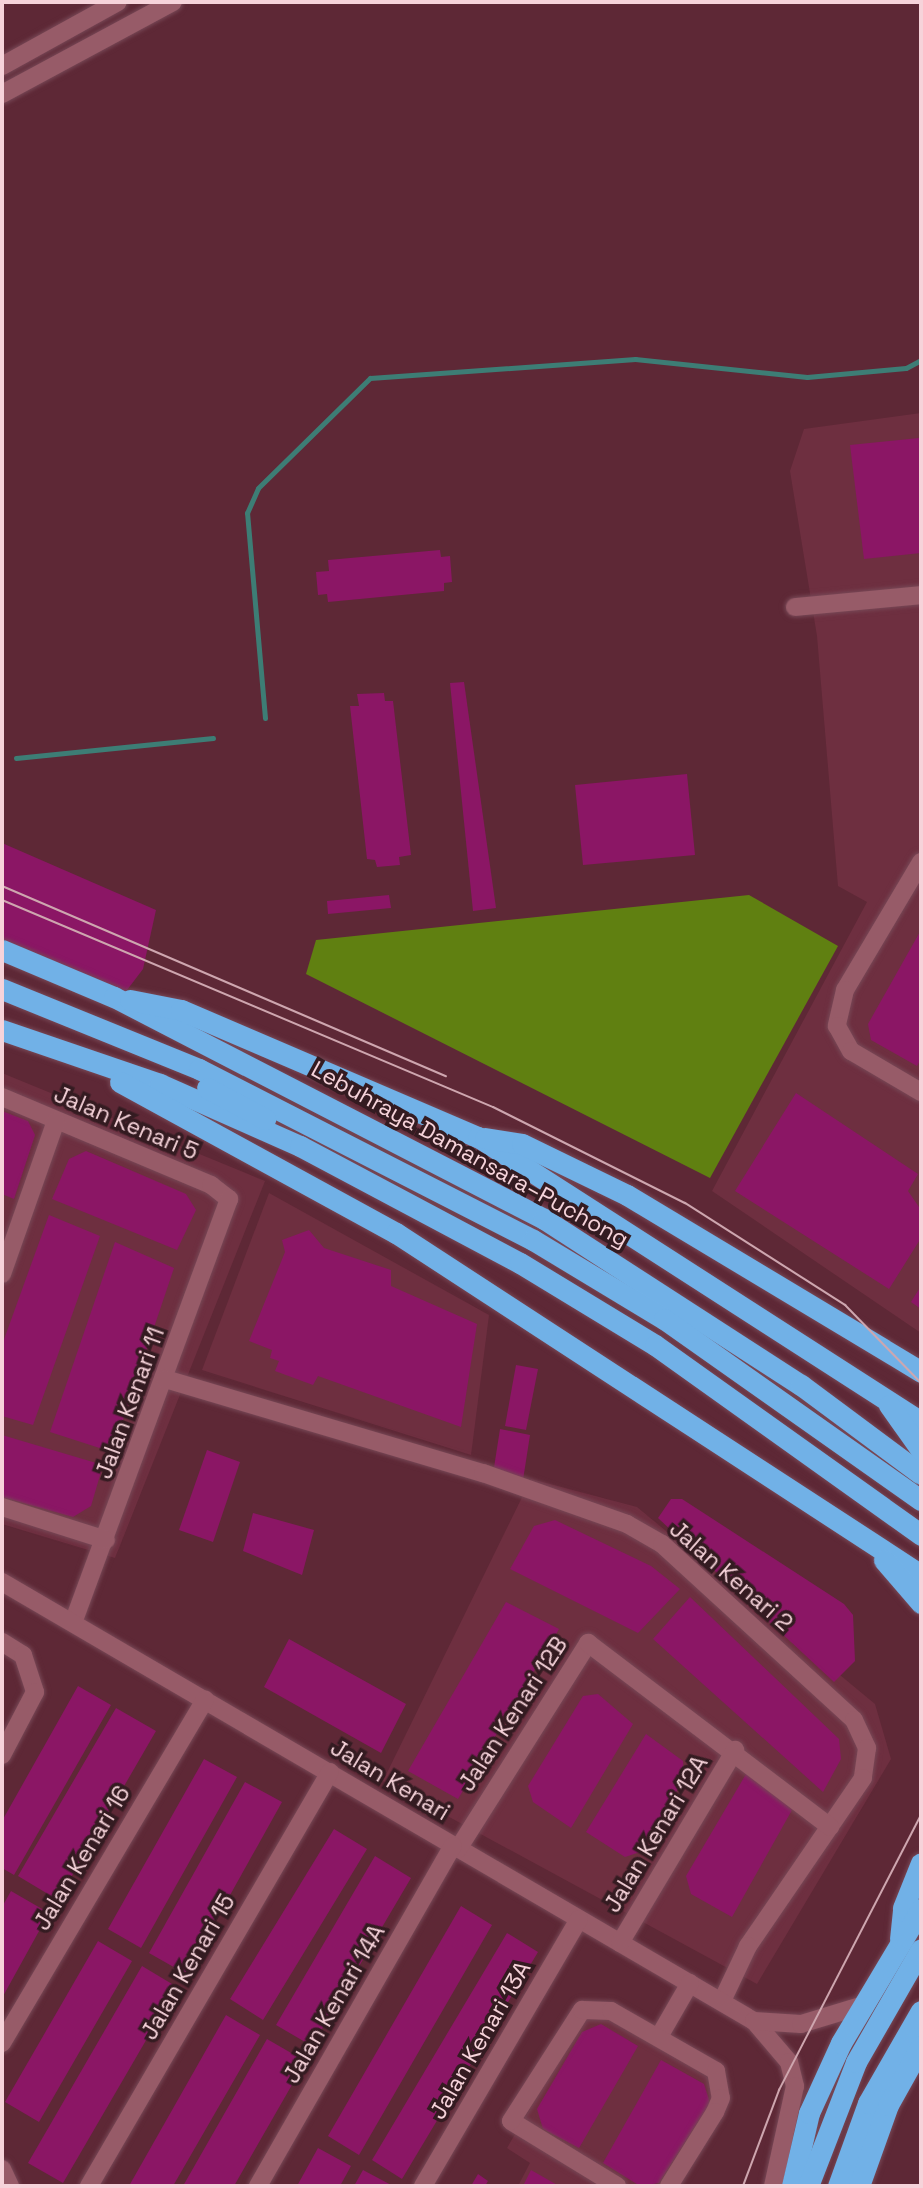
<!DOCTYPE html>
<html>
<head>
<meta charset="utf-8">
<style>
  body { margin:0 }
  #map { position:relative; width:923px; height:2188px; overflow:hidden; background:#5e2836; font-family:"Space Grotesk",sans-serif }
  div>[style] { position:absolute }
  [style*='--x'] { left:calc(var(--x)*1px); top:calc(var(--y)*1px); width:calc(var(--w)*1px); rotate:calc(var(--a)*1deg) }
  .built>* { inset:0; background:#6e2f40 }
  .forest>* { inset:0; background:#608011 }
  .stream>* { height:5px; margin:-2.5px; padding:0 2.5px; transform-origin:2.5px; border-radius:2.5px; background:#3d7d75 }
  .building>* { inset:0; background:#8b1665 }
  .roads { filter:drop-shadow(0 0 2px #774856) drop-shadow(0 0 2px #774856) }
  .minor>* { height:18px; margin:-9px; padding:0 9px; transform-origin:9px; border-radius:9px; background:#975b68 }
  .highway>* { height:21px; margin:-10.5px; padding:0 10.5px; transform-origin:10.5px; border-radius:10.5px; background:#71b1e7 }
  .tram>* { height:2px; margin:-1px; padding:0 1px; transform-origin:1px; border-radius:1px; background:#cea6af }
  span { translate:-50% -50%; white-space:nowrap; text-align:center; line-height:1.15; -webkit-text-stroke:7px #341b21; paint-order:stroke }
  .street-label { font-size:23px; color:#f6d3da }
  .frame { position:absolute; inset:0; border:4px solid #f6d3da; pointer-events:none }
</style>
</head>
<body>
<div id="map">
  <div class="built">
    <i style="clip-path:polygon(921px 413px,921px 1333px,712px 1191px,867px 902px,838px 886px,817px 636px,790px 471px,804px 429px)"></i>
    <i style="clip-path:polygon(2px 1073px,265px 1181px,115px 1558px,2px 1524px)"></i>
    <i style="clip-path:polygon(269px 1193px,489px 1315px,471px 1455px,202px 1370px)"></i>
    <i style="clip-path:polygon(531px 1479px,637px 1507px,875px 1704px,891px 1759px,757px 1984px,383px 1781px)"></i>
    <i style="clip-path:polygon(584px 2017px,612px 2020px,708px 2076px,714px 2102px,662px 2186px,518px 2186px,530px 2163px,507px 2148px)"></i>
  </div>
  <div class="forest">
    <i style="clip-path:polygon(749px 895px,838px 946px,710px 1178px,306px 974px,316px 940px)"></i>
  </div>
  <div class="stream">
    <i style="--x:265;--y:718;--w:206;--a:-95"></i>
    <i style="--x:247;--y:513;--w:27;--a:-66"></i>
    <i style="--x:258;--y:488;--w:157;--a:-44.5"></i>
    <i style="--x:370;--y:378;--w:266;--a:-4.1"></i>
    <i style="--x:635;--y:359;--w:173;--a:6"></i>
    <i style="--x:807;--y:377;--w:99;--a:-5.2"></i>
    <i style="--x:906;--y:368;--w:17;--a:-28"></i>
    <i style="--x:16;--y:758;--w:198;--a:-5.8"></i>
  </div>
  <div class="building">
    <i style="clip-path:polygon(919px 438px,921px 553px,864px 559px,850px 445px)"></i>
    <i style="clip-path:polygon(440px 550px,441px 557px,450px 556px,452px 582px,444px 583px,444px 591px,328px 602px,327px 594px,318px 595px,316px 572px,329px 571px,328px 560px)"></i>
    <i style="clip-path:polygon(464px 682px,496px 908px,473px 911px,450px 683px)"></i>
    <i style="clip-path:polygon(384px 693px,385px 701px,393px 701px,411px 855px,399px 857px,400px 865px,377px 867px,375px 860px,367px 859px,350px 706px,359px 706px,357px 694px)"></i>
    <i style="clip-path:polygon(687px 774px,695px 855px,583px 865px,575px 785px)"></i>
    <i style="clip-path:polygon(2px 843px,156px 910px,143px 969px,124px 994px,2px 939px)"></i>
    <i style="clip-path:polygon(389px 895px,391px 908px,328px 914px,327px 901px)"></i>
    <i style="clip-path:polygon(921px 930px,921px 1059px,917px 1066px,871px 1040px,868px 1024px)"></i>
    <i style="clip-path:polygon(796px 1093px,918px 1174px,908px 1191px,921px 1210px,921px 1238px,889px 1289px,735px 1191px)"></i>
    <i style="clip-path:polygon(2px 1111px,28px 1121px,35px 1135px,14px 1199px,2px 1194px)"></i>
    <i style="clip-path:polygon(86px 1151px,186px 1194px,196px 1210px,177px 1250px,52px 1199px,69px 1159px)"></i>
    <i style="clip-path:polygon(49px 1215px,100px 1236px,33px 1425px,2px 1416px,2px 1345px)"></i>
    <i style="clip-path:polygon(309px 1230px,324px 1248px,391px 1270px,391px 1286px,477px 1324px,461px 1427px,318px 1376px,313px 1385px,275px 1371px,279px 1361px,270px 1358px,272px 1350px,249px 1341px,285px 1252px,282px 1240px)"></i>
    <i style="clip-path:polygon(115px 1242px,174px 1268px,112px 1452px,50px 1432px)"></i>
    <i style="clip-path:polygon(921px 1286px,921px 1309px,911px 1302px)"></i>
    <i style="clip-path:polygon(516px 1365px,538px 1369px,526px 1430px,505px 1426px)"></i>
    <i style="clip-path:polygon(500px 1429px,530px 1435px,523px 1480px,493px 1474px)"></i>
    <i style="clip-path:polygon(2px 1435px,103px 1465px,91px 1506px,73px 1517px,2px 1497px)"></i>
    <i style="clip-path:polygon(207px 1450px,240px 1462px,213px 1542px,179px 1530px)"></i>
    <i style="clip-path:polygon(671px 1499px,682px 1499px,844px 1604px,853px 1615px,855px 1661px,834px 1682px,658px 1518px)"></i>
    <i style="clip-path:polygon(253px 1513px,314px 1530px,302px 1575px,243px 1551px)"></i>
    <i style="clip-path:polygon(555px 1520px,651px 1566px,680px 1589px,638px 1633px,510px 1569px,534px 1526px)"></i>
    <i style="clip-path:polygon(690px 1597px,839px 1739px,841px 1759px,823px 1792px,653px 1639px)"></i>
    <i style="clip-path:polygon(506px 1602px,559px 1629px,458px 1799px,408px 1771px)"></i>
    <i style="clip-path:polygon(289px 1639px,406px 1704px,381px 1753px,264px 1687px)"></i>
    <i style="clip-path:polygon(78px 1686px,111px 1705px,14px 1875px,2px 1868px,2px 1821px)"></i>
    <i style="clip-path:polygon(598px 1694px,633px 1724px,571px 1828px,533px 1802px,528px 1786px,583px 1696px)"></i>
    <i style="clip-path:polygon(116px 1708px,156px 1731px,58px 1900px,18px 1876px)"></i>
    <i style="clip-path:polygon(646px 1734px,683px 1761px,684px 1779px,640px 1852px,625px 1857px,586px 1832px)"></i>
    <i style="clip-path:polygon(204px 1759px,237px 1777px,141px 1948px,108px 1929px)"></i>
    <i style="clip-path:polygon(749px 1769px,792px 1810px,732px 1917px,691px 1894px,686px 1876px)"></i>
    <i style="clip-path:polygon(245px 1782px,282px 1802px,186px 1974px,149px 1953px)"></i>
    <i style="clip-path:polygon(334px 1829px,367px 1849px,263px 2020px,230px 1999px)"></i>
    <i style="clip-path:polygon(375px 1856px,411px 1878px,312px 2046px,276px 2025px)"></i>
    <i style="clip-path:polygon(11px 1891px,49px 1913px,2px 1998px,2px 1907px)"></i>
    <i style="clip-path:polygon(461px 1906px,492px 1925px,359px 2155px,328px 2136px)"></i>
    <i style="clip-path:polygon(507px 1933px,538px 1952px,402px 2179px,372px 2160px)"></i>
    <i style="clip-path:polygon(98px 1941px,132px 1961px,39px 2122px,5px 2102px)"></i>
    <i style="clip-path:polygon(142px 1966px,177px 1987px,63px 2183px,28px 2163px)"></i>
    <i style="clip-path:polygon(226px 2015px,260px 2035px,173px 2186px,129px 2186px)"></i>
    <i style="clip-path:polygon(601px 2024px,638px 2046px,579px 2148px,543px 2129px,537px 2109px,582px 2032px)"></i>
    <i style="clip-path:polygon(267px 2039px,305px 2061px,297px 2076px,234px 2186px,183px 2186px)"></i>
    <i style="clip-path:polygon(661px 2060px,704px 2084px,710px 2103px,659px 2183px,640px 2186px,603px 2163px)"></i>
    <i style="clip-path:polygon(318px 2148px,351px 2166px,340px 2186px,297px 2186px)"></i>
    <i style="clip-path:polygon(363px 2170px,393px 2186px,354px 2186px)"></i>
    <i style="clip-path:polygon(531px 2170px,559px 2186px,523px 2186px)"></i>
    <i style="clip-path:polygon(478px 2174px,488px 2181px,485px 2186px,471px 2186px)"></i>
  </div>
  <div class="roads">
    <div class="minor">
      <i style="--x:2;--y:66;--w:132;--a:-28.9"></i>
      <i style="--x:2;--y:94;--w:194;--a:-28.3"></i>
      <i style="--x:795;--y:607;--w:127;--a:-5.4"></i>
      <i style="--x:921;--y:862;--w:149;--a:120.7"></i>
      <i style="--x:845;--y:990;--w:37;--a:103"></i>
      <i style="--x:837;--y:1026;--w:29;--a:61"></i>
      <i style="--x:851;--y:1051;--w:81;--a:30.4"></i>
      <i style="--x:2;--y:1097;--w:227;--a:22.8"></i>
      <i style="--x:211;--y:1185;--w:23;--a:38"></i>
      <i style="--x:229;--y:1199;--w:451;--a:110.2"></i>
      <i style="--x:2;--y:1274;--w:162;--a:-70.6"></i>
      <i style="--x:165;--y:1379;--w:332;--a:16.5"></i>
      <i style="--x:483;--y:1473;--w:153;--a:19.5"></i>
      <i style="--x:627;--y:1524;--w:40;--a:29.7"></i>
      <i style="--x:662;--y:1544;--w:260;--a:42.5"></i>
      <i style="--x:854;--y:1720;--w:31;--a:65"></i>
      <i style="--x:867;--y:1748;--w:30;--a:98"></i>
      <i style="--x:863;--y:1778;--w:204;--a:124.4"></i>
      <i style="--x:748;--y:1946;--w:61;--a:115.3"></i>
      <i style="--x:2;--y:1507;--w:109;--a:17.6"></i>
      <i style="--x:2;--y:1582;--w:871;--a:30.28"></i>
      <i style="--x:754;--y:2021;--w:54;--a:49.5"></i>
      <i style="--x:789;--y:2062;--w:25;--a:76"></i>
      <i style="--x:795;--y:2086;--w:102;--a:102.4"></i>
      <i style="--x:2;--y:1642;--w:25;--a:32"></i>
      <i style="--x:23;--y:1655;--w:39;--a:72"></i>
      <i style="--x:35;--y:1692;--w:71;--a:117.6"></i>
      <i style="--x:458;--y:1849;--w:244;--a:-57.7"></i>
      <i style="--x:588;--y:1643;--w:304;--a:37.2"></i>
      <i style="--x:620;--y:1943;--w:225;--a:-59.2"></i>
      <i style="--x:754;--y:2021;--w:47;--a:3.7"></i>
      <i style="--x:801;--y:2024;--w:66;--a:-16.8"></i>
      <i style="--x:660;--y:2035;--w:60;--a:-60"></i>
      <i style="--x:2;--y:2043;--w:399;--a:-59.4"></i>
      <i style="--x:2;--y:2169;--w:19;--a:65"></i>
      <i style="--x:89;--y:2186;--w:479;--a:-59.8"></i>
      <i style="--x:258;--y:2186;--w:392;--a:-60.2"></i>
      <i style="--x:423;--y:2186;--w:309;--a:-59.7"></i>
      <i style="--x:617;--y:2186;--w:124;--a:-148.5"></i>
      <i style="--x:511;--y:2121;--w:132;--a:-57.4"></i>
      <i style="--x:582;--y:2010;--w:29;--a:2"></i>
      <i style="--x:611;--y:2011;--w:121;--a:29.7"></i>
      <i style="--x:716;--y:2071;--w:27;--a:80"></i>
      <i style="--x:721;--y:2098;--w:15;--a:113"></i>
      <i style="--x:715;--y:2112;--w:87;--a:121.9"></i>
    </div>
    <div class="highway">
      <i style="--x:2;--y:950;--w:121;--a:22.8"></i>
      <i style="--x:114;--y:997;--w:484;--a:27.3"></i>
      <i style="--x:544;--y:1219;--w:306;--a:32.9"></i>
      <i style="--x:801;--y:1385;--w:149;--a:36.6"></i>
      <i style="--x:2;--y:989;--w:213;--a:22.1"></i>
      <i style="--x:199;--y:1069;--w:375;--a:27.1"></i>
      <i style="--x:533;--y:1240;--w:153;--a:31.1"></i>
      <i style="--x:664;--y:1319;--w:314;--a:35.2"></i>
      <i style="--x:130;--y:1000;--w:52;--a:11.1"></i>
      <i style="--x:181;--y:1010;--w:323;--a:23.2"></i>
      <i style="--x:478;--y:1137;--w:527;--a:32.75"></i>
      <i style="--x:2;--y:1030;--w:167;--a:18.9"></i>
      <i style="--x:160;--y:1084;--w:153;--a:23.9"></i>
      <i style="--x:300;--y:1146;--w:249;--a:28"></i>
      <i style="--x:520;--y:1263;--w:158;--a:31.3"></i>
      <i style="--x:655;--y:1345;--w:327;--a:35.5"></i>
      <i style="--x:120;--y:1082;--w:315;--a:28.7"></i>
      <i style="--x:396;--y:1233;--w:627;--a:33.08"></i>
      <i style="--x:207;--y:1088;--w:66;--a:28.1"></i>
      <i style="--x:485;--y:1138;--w:37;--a:9"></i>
      <i style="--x:522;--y:1144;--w:117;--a:25.9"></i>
      <i style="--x:627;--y:1195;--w:343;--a:31"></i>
      <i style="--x:889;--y:1405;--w:55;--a:54.6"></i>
      <i style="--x:884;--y:1560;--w:57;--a:49.3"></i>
      <i style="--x:900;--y:1939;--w:31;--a:-84"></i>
      <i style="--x:903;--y:1908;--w:48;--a:-68.2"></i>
      <i style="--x:792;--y:2186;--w:75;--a:-76.9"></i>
      <i style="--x:809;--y:2113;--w:77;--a:-65.4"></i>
      <i style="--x:841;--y:2043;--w:156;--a:-59.2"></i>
      <i style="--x:808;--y:2186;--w:133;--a:-68.8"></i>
      <i style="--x:856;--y:2062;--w:130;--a:-60.1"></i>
      <i style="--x:838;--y:2186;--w:88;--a:-70.1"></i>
      <i style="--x:868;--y:2103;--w:106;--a:-60.1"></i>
      <i style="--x:859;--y:2186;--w:86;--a:-70.3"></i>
      <i style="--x:888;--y:2105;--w:68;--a:-60.8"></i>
    </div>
  </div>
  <div class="tram">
    <i style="--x:2;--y:886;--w:483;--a:23.2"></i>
    <i style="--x:2;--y:900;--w:533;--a:22.86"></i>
    <i style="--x:493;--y:1107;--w:215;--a:26.6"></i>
    <i style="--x:685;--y:1203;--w:190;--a:32.5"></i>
    <i style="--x:845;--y:1305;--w:109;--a:45.7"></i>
    <i style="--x:743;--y:2186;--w:103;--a:-69.4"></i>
    <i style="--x:779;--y:2090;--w:309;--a:-62.7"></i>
  </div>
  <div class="street-label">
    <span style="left:126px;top:1123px;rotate:23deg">Jalan Kenari 5</span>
    <span style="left:470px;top:1154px;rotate:29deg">Lebuhraya Damansara–Puchong</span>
    <span style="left:130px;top:1403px;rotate:-70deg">Jalan Kenari 11</span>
    <span style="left:731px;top:1576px;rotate:41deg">Jalan Kenari 2</span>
    <span style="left:513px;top:1714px;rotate:-57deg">Jalan Kenari 12B</span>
    <span style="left:390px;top:1780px;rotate:31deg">Jalan Kenari</span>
    <span style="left:656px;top:1834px;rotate:-59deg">Jalan Kenari 12A</span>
    <span style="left:82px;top:1858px;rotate:-59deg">Jalan Kenari 16</span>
    <span style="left:188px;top:1967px;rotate:-60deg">Jalan Kenari 15</span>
    <span style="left:334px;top:2004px;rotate:-60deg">Jalan Kenari 14A</span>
    <span style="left:480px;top:2040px;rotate:-60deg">Jalan Kenari 13A</span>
  </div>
  <div class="frame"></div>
</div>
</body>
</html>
